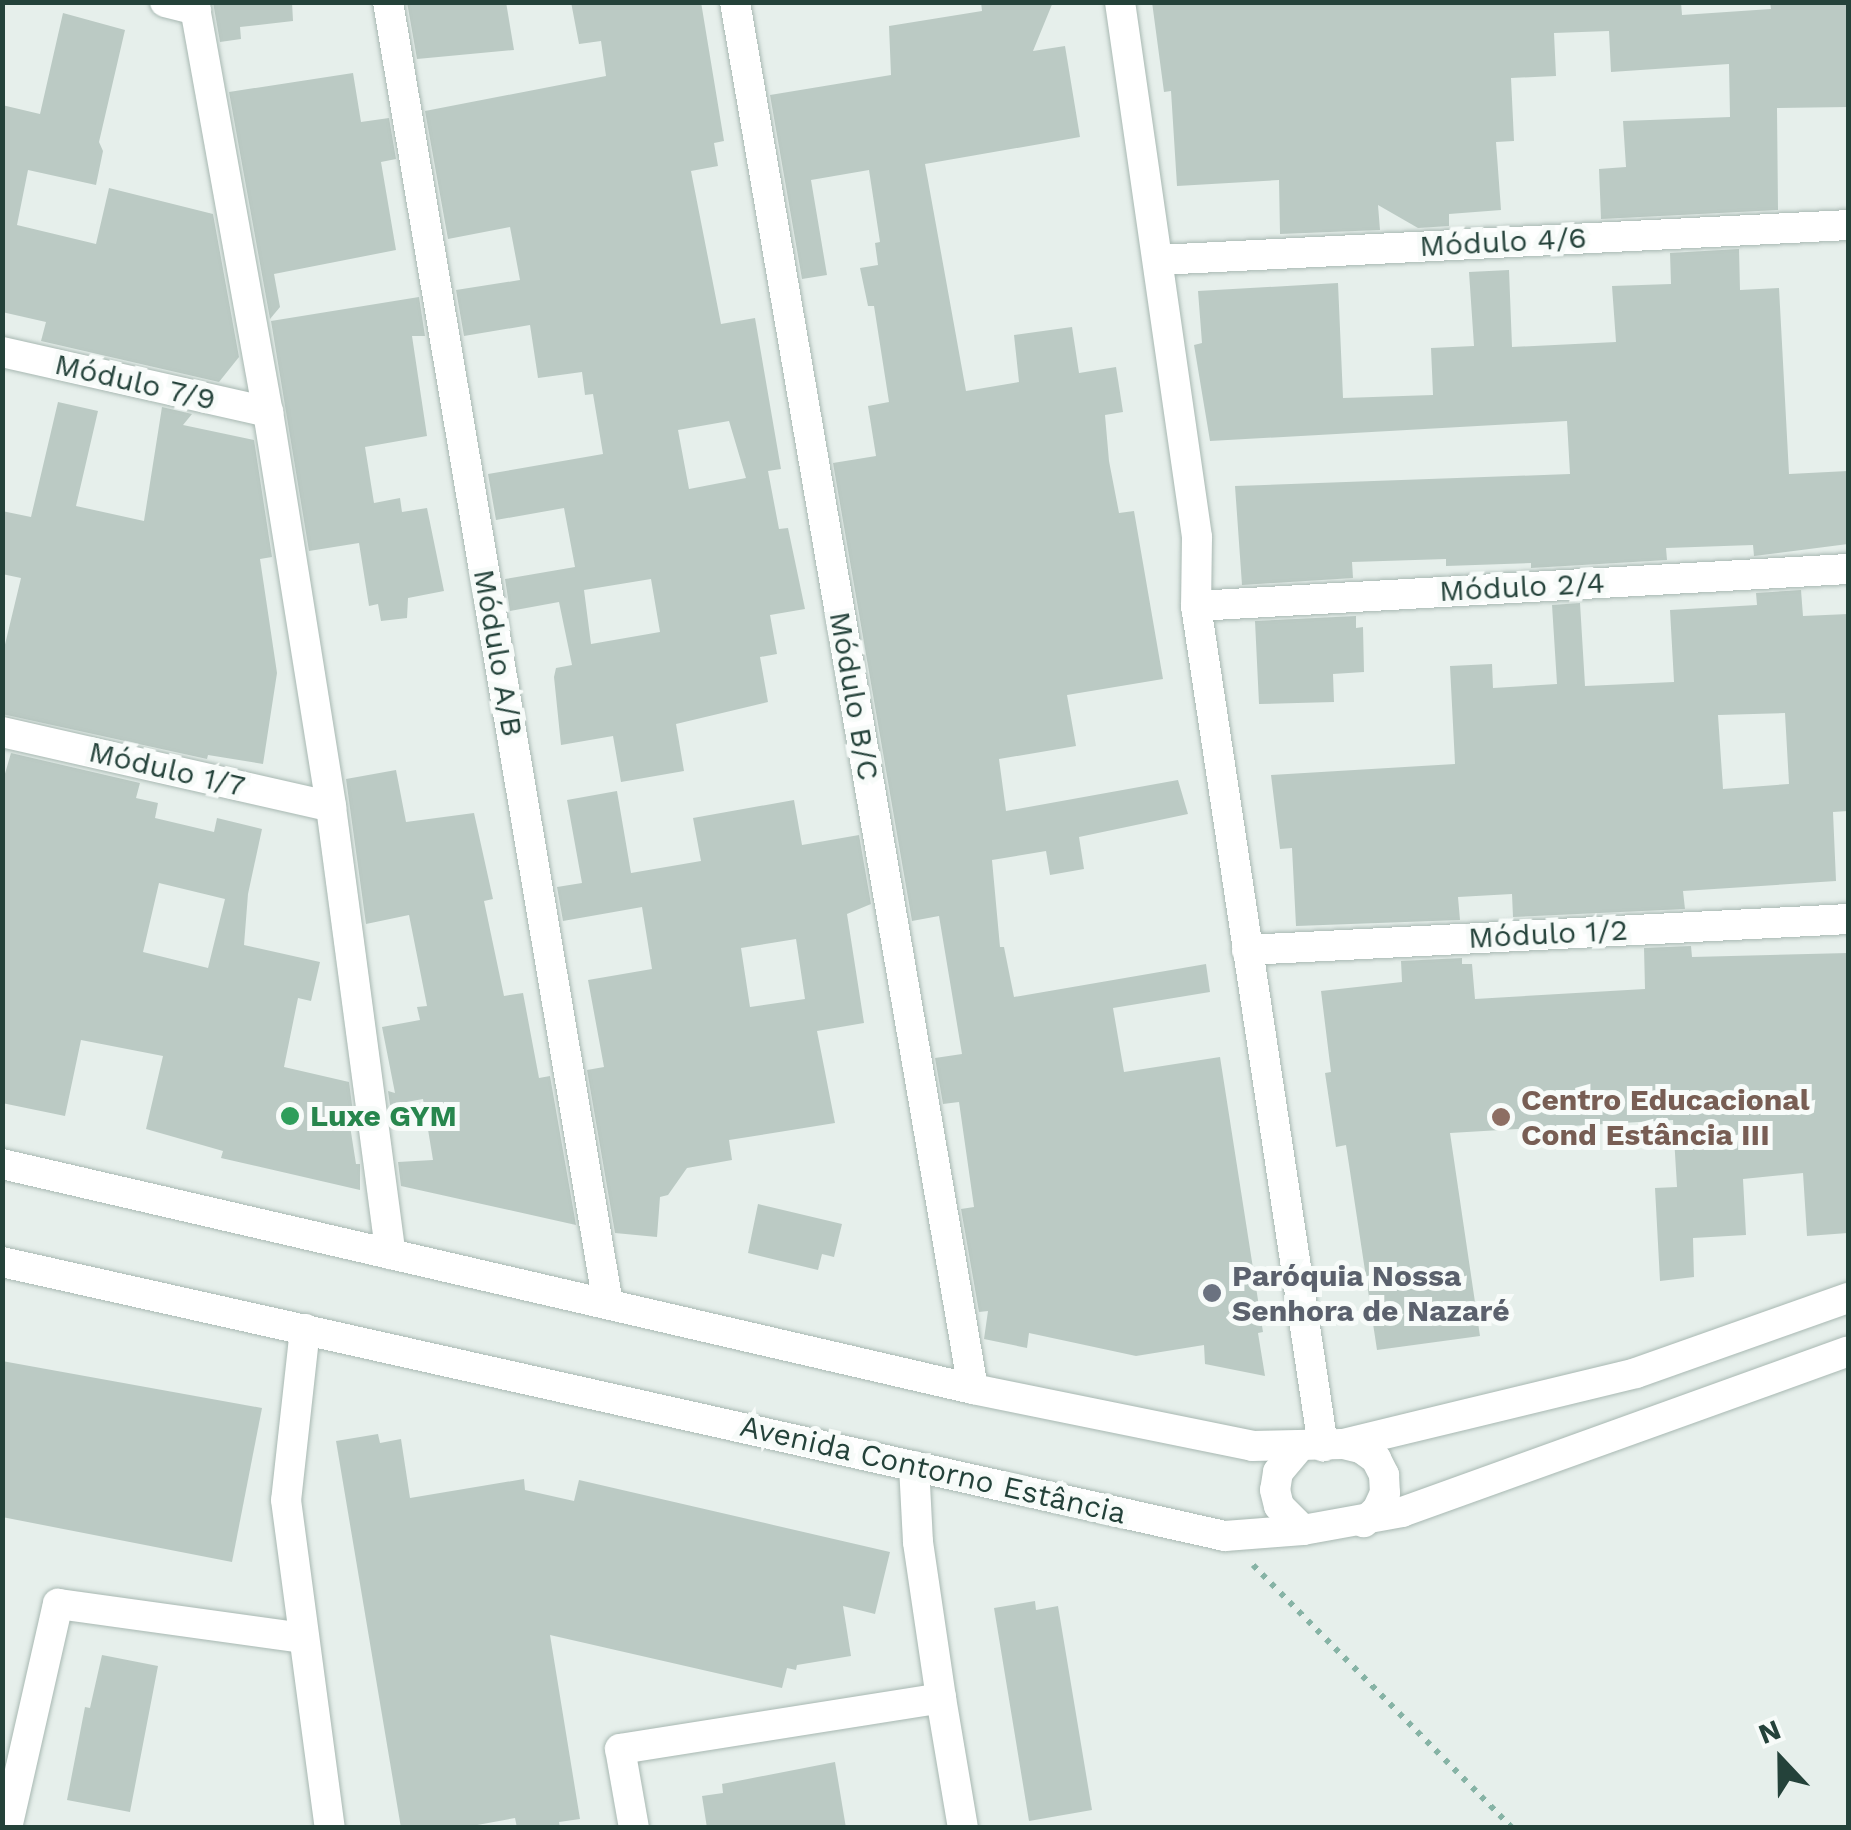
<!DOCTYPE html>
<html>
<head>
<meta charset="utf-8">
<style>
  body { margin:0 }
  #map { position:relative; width:1851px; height:1830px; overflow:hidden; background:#e6efeb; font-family:"Work Sans",sans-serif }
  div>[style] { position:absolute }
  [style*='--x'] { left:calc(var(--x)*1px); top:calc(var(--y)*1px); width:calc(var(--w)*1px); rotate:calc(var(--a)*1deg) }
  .building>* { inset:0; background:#bbcac4 }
  .path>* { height:6px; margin-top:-3px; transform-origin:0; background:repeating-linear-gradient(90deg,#86b3a5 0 5px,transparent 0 13px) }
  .roads { filter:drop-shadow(0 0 2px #a8b8b2) drop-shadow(0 0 2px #a8b8b2) }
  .street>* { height:30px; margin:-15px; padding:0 15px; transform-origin:15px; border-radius:15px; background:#fff }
  .secondary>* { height:30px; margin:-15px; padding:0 15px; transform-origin:15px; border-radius:15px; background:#fff }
  .dots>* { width:28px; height:28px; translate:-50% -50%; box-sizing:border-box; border:5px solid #f7fbf9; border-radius:50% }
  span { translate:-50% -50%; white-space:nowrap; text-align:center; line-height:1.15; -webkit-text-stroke:10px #f7fbf9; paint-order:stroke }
  .street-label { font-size:30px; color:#24423a }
  .education-label { font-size:30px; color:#785e54; font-weight:700 }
  .left { translate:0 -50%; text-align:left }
  .leisure-label { font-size:30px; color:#27864d; font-weight:700 }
  .worship-label { font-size:30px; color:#5b616d; font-weight:700 }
  .frame { position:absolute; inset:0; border:5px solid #24423a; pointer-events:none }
  .north { position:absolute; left:1731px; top:1710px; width:100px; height:100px; -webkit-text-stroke:8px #f7fbf9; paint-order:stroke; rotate:338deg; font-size:28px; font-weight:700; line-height:40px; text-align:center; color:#24423a }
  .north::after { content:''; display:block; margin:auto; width:35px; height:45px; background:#24423a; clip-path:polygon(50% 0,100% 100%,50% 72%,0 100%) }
</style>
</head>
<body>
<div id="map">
  <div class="building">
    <i style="clip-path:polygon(213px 2px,292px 2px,293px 21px,240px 27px,241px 39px,220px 42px)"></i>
    <i style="clip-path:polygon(407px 2px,506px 2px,514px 50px,417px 59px)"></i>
    <i style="clip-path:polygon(evenodd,571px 2px,701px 2px,724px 141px,714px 143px,718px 166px,691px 171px,721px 324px,755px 318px,781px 469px,768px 471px,779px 529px,788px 528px,805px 609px,770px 615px,777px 654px,760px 657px,768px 702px,676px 724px,684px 771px,621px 782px,613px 736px,561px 745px,554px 677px,556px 668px,572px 665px,559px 602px,510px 611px,505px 579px,575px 567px,564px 508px,496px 520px,488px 474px,603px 454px,593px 394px,585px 395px,582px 372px,538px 378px,530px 325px,464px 336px,456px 290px,520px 280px,510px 227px,448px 239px,425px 111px,606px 76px,601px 41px,579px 44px,571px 2px,729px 421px,746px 478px,689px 489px,678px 430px,729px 421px,571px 2px,651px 579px,660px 632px,591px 644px,584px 590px,651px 579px)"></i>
    <i style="clip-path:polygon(981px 2px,1053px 2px,1033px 51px,1065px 46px,1080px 137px,925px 164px,966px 391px,1019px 382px,1014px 335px,1072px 327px,1079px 373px,1116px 367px,1123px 412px,1105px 415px,1109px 461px,1119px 513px,1134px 511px,1163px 679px,1067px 695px,1076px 746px,999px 759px,1006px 811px,1178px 780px,1188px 814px,1079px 837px,1084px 869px,1050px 875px,1046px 851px,992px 860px,1000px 947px,1004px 947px,1014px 997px,1206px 964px,1210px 992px,1113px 1008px,1124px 1072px,1220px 1057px,1263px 1332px,1258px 1333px,1265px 1376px,1205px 1364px,1204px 1345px,1136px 1356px,1029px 1333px,1027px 1348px,984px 1339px,988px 1311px,979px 1312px,961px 1209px,974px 1207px,959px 1102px,943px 1104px,935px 1058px,962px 1054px,939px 916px,912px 921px,833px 463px,876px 456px,868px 406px,889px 402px,874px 306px,868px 306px,860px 268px,878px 265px,875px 243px,880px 242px,869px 170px,811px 180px,827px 275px,802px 279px,770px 95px,891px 75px,889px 26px,982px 11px)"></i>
    <i style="clip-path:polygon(1152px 2px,1681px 2px,1682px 15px,1771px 9px,1770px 2px,1848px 2px,1848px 107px,1777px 108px,1778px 210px,1601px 219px,1599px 169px,1626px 167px,1623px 121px,1730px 117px,1729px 64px,1611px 72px,1609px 31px,1554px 33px,1556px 76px,1511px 78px,1514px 141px,1496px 142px,1501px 210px,1449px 214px,1449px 226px,1418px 228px,1378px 205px,1380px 230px,1280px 234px,1279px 180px,1177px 186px,1171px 91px,1164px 92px)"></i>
    <i style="clip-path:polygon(63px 13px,125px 30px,99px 142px,103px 151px,96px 185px,28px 170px,17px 225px,96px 244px,109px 188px,213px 214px,239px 357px,219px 382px,41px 341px,46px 322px,2px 312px,2px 105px,40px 114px)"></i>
    <i style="clip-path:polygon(353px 73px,361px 122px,389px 118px,396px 159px,381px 162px,396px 250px,274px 274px,280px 307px,270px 319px,229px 92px)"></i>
    <i style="clip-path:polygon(1739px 249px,1740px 290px,1779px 288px,1789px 474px,1848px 471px,1848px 544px,1754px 556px,1753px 545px,1666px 548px,1667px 560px,1531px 568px,1531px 563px,1446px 566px,1446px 559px,1352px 562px,1353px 578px,1242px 585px,1235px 486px,1570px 474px,1567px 421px,1210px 441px,1194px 345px,1202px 343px,1198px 291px,1338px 283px,1343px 398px,1433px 395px,1431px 348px,1474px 346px,1469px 272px,1509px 270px,1512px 347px,1616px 342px,1612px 286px,1671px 284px,1670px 253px)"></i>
    <i style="clip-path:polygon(419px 297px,425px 336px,412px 336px,427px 436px,365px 447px,374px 503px,400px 498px,402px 512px,427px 508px,444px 591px,408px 598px,407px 618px,381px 621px,378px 604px,369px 606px,359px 543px,309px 551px,271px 321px)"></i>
    <i style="clip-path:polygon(58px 402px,98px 411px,76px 506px,144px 521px,162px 407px,192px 414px,183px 425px,254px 440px,272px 557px,260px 559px,277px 673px,263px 764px,208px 755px,207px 759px,2px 714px,2px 657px,21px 578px,2px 574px,2px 511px,31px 517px)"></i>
    <i style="clip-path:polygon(evenodd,1801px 590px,1803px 616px,1848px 614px,1848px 811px,1833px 812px,1836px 881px,1683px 891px,1685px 909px,1513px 917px,1512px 894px,1458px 897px,1460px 920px,1296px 926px,1292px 848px,1280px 849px,1271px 775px,1455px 764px,1450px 666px,1492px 664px,1493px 688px,1557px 684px,1552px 605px,1580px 603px,1585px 686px,1674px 682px,1670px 610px,1757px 605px,1756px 593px,1801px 590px,1785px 713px,1789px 784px,1723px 789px,1718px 715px,1785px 713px)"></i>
    <i style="clip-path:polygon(1356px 616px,1356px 628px,1363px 627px,1364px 672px,1333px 674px,1334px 702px,1259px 704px,1255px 621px)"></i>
    <i style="clip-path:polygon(evenodd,11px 753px,140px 783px,136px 798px,158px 803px,155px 818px,214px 832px,217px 818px,262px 829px,248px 894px,244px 945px,320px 962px,311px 1001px,298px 998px,284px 1067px,349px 1082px,353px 1112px,348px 1113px,356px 1164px,360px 1164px,360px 1190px,221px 1158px,223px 1151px,146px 1129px,163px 1056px,81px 1040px,65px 1116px,2px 1103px,2px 784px,11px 753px,159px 883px,225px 899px,208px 968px,143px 952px,159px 883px)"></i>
    <i style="clip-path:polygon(396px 770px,406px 822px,474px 813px,493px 899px,484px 901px,504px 996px,523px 993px,539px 1078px,550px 1076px,576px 1225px,401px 1186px,398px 1162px,433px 1160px,423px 1099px,390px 1105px,388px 1091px,395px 1093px,382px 1027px,420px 1020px,417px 1007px,427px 1006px,409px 915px,366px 924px,346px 779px)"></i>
    <i style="clip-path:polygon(evenodd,617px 791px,631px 873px,701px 861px,693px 818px,794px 800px,802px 845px,859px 835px,871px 904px,847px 914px,864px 1023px,817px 1031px,835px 1123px,729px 1140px,732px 1160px,687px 1168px,668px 1195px,660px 1197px,657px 1237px,615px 1233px,587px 1070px,604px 1067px,588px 980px,652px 969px,642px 907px,563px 921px,557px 887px,582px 883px,567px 800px,617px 791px,796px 939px,805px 999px,750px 1007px,741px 948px,796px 939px)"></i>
    <i style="clip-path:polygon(1691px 946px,1692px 957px,1848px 953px,1848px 1233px,1807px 1236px,1803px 1173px,1743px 1179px,1746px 1235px,1693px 1238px,1694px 1277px,1660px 1281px,1655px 1188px,1677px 1187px,1673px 1120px,1450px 1133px,1480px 1336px,1377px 1350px,1346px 1145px,1336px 1147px,1325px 1073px,1331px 1072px,1321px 991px,1402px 982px,1401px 961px,1462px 958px,1462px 964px,1472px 964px,1475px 999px,1645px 989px,1644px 948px)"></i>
    <i style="clip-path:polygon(758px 1204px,842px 1224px,834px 1257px,822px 1254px,818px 1270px,748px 1253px)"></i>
    <i style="clip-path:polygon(2px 1361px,262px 1408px,232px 1562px,2px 1517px)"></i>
    <i style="clip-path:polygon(378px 1434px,380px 1443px,401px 1439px,410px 1498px,524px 1479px,525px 1490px,574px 1501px,579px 1480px,890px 1552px,875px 1614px,843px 1606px,851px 1656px,797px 1665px,796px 1670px,787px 1668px,782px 1688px,550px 1635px,580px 1819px,559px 1822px,560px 1828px,517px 1828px,515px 1818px,461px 1828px,401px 1828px,336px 1441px)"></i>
    <i style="clip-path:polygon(1035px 1601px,1036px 1610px,1058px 1606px,1092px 1810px,1029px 1821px,994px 1608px)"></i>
    <i style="clip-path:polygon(102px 1655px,158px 1666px,130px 1812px,67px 1800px,85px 1707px,90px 1708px)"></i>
    <i style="clip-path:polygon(835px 1762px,846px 1828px,707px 1828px,702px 1796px,723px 1793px,722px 1784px)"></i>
  </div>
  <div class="path">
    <i style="--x:1253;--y:1565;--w:369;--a:45.4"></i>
  </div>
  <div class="roads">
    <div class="street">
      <i style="--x:165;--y:2;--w:32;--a:14"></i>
      <i style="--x:194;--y:2;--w:417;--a:79.8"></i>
      <i style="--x:268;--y:412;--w:400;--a:80.9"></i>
      <i style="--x:331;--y:807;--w:451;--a:82.4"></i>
      <i style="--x:388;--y:2;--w:1320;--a:80.41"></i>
      <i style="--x:735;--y:2;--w:1407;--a:80.26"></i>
      <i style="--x:1120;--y:2;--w:541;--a:81.81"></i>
      <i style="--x:1197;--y:537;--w:69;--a:90.8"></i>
      <i style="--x:1196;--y:606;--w:850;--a:81.4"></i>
      <i style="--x:1158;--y:260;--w:691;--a:-2.9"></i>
      <i style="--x:2;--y:352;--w:273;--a:12.7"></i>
      <i style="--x:1196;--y:606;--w:653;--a:-3.25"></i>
      <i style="--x:2;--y:732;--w:337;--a:12.8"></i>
      <i style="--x:1247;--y:950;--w:602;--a:-2.95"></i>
      <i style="--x:305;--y:1329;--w:172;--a:96.3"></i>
      <i style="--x:286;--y:1500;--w:331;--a:82.4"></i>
      <i style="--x:941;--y:1698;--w:132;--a:80.4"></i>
      <i style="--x:7;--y:1828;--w:230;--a:-77.2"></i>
      <i style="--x:58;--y:1604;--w:246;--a:7.9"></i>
      <i style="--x:634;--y:1828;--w:80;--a:-100"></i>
      <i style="--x:620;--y:1749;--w:325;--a:-9"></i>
      <i style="--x:941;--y:1698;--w:158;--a:-98.4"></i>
      <i style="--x:918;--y:1542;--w:76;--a:-93"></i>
    </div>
    <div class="secondary">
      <i style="--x:2;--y:1164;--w:997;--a:13.05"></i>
      <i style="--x:973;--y:1389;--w:285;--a:11.5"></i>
      <i style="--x:1252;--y:1446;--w:91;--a:-1.3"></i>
      <i style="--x:1343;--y:1444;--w:301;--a:-13.6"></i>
      <i style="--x:1636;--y:1373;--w:225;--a:-19.5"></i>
      <i style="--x:2;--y:1262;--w:1253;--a:12.63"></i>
      <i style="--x:1225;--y:1536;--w:78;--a:-4.4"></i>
      <i style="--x:1303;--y:1530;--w:101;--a:-10.3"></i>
      <i style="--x:1402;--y:1512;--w:474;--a:-19.8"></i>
      <i style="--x:1343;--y:1444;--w:18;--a:13"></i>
      <i style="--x:1361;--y:1448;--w:19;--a:36"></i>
      <i style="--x:1376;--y:1459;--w:18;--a:63"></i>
      <i style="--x:1384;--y:1475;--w:18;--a:87"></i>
      <i style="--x:1385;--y:1493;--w:19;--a:115"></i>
      <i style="--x:1377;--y:1510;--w:18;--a:137"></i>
      <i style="--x:1300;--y:1446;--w:34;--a:130"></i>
      <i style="--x:1278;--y:1472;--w:18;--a:99"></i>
      <i style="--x:1275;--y:1490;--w:16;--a:76"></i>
      <i style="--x:1279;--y:1506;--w:34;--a:45"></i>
    </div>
  </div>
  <div class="dots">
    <i style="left:290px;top:1116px;background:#2e9e5b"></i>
    <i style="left:1501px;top:1117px;background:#8d6e63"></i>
    <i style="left:1212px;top:1293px;background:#6b7280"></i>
  </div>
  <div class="street-label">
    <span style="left:1503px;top:242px;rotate:-3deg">Módulo 4/6</span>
    <span style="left:135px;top:382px;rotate:13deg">Módulo 7/9</span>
    <span style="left:1522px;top:587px;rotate:-3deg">Módulo 2/4</span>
    <span style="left:498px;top:653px;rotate:80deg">Módulo A/B</span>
    <span style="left:854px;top:696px;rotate:80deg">Módulo B/C</span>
    <span style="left:167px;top:769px;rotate:13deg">Módulo 1/7</span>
    <span style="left:1548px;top:934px;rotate:-3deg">Módulo 1/2</span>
    <span style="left:933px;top:1470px;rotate:13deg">Avenida Contorno Estância</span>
  </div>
  <div class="education-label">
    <span class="left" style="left:1521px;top:1117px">Centro Educacional<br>Cond Estância III</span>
  </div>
  <div class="leisure-label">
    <span class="left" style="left:310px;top:1116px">Luxe GYM</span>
  </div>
  <div class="worship-label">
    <span class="left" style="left:1232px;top:1293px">Paróquia Nossa<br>Senhora de Nazaré</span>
  </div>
  <div class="frame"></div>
  <div class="north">N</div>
</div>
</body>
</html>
